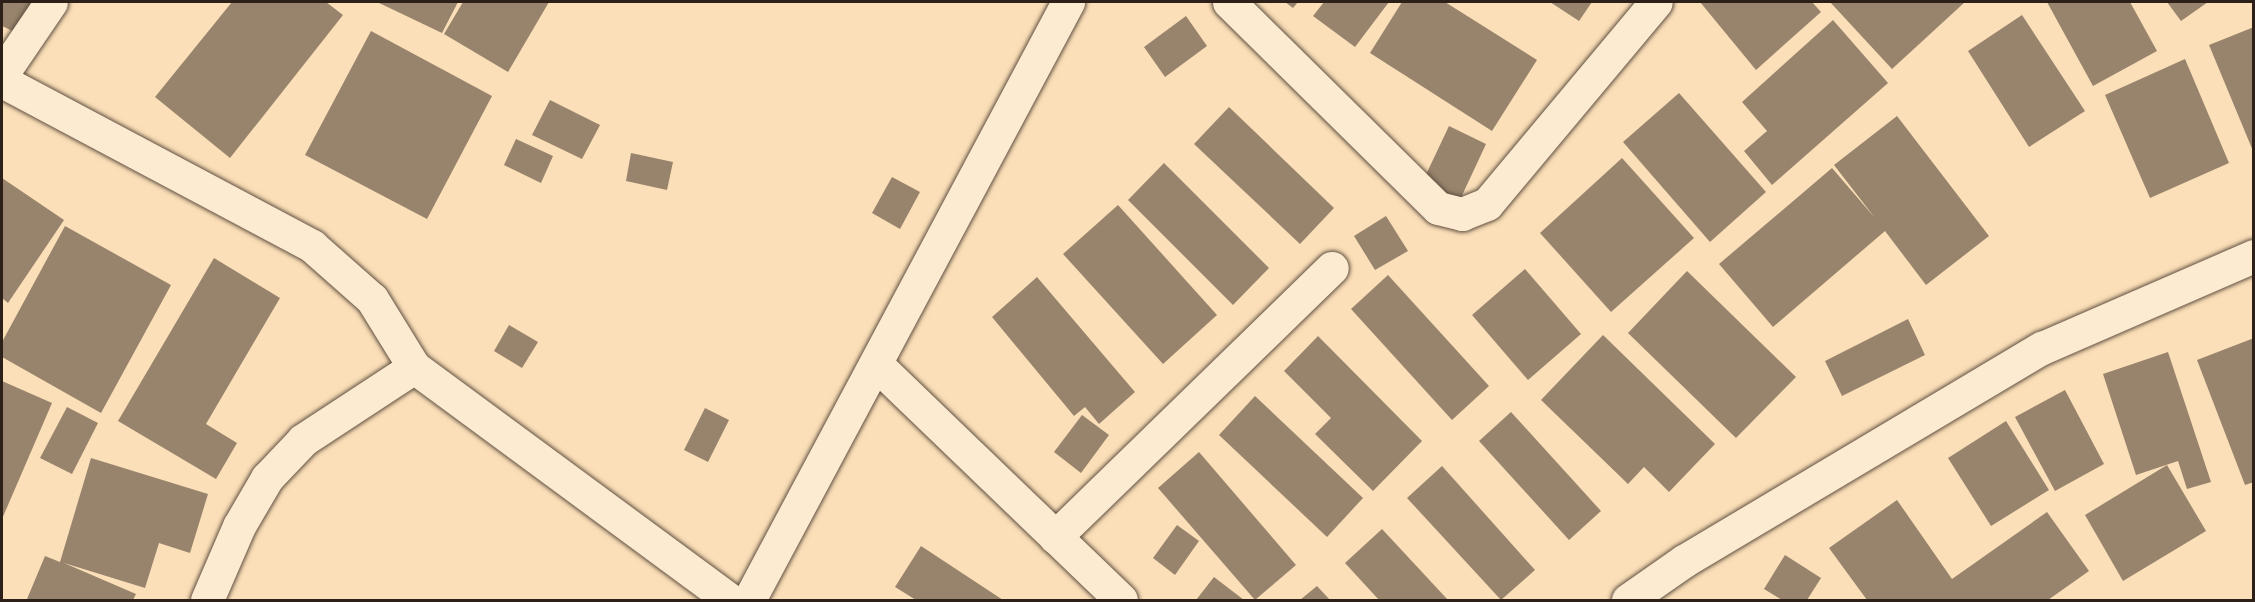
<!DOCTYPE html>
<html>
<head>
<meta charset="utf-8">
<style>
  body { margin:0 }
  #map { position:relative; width:2255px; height:602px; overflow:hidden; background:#fbdfb8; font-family:Alegreya,serif }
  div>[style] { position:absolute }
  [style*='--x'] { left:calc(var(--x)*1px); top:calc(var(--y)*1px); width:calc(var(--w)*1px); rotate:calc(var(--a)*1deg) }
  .building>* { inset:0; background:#98836c }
  .roads { filter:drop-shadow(0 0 2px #605041) drop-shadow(0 0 2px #605041) }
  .street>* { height:33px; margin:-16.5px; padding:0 16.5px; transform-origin:16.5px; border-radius:16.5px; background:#fcead1 }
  span { translate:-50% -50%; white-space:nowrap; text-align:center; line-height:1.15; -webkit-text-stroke:5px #fcead1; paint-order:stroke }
  .frame { position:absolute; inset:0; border:3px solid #2c2019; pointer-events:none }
</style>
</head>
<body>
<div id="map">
  <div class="building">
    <i style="clip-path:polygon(2px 2px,32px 2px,17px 33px,2px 26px)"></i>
    <i style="clip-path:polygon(232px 2px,326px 2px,343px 15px,230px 158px,155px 97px)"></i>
    <i style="clip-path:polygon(377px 2px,458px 2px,442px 33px)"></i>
    <i style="clip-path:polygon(463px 2px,549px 2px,508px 72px,444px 34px)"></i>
    <i style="clip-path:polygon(1285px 2px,1298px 2px,1293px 8px)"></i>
    <i style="clip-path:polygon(1324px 2px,1389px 2px,1355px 47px,1313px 16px)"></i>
    <i style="clip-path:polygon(1402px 2px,1445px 2px,1537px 60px,1492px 131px,1370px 53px)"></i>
    <i style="clip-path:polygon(1550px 2px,1592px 2px,1579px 21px)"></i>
    <i style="clip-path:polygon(1700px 2px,1812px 2px,1821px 12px,1756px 70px)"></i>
    <i style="clip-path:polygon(1830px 2px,1965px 2px,1892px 69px)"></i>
    <i style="clip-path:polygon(2047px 2px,2130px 2px,2157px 51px,2093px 86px)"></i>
    <i style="clip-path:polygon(2167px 2px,2208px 2px,2181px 21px)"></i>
    <i style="clip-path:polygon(2022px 15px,2085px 111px,2029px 147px,1968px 51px)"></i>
    <i style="clip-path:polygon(1186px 16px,1207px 46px,1165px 77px,1144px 47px)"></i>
    <i style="clip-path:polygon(1833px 20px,1888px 83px,1772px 185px,1744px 151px,1767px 131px,1742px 102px)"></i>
    <i style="clip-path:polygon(2254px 27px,2254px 151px,2253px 151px,2209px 45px)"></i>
    <i style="clip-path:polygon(371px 31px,492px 96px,427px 219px,305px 155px)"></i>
    <i style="clip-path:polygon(2185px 59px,2229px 163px,2150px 198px,2105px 95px)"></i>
    <i style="clip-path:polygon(1679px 93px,1766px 192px,1710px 242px,1623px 142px)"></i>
    <i style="clip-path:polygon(550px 100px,600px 125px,582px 159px,532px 135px)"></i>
    <i style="clip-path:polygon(1229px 107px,1334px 208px,1300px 244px,1194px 144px)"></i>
    <i style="clip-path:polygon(1897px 116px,1989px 236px,1926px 285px,1885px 231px,1773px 327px,1719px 264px,1832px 168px,1875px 218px,1834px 165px)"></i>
    <i style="clip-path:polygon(1449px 126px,1486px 144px,1459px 202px,1422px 183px)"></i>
    <i style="clip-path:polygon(516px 139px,553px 156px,541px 183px,504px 165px)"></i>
    <i style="clip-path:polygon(631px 153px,673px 162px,667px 190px,626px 181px)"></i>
    <i style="clip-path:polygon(1622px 158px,1694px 238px,1611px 312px,1540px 233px)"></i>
    <i style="clip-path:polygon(1164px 163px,1269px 268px,1233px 305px,1128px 200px)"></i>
    <i style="clip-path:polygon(892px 177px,920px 192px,900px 229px,872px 213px)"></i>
    <i style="clip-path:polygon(2px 178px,64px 220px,8px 303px,2px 298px)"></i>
    <i style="clip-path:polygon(1118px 205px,1217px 315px,1163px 364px,1063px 254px)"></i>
    <i style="clip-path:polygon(1386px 216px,1408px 251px,1375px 270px,1354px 236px)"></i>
    <i style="clip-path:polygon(65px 226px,171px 285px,101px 413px,2px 357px,2px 342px)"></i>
    <i style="clip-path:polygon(214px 258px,280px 298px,206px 424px,237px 443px,216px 479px,118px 421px)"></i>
    <i style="clip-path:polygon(1525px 269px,1581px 334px,1528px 380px,1472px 315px)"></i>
    <i style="clip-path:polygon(1687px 271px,1796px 377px,1736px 438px,1628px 333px)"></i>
    <i style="clip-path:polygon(1388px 275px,1489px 386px,1452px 420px,1351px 309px)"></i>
    <i style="clip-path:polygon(1037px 277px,1135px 392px,1099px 424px,1085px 407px,1074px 416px,992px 317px)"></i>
    <i style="clip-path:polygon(1908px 319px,1925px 355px,1842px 396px,1825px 361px)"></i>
    <i style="clip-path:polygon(509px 325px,538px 342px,522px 368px,494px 351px)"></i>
    <i style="clip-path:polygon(1603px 335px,1715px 444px,1669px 492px,1644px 467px,1628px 484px,1541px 400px)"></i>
    <i style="clip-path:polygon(1318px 336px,1422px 441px,1373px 491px,1315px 434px,1331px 418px,1284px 371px)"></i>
    <i style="clip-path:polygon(2254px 338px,2254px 482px,2245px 485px,2197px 360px)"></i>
    <i style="clip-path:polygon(2168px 352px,2211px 482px,2187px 489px,2178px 461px,2136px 475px,2103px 374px)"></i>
    <i style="clip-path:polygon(2px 381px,52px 403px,2px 519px)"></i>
    <i style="clip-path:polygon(2065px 390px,2104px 464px,2055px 491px,2015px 417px)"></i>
    <i style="clip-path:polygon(1255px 396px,1363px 498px,1327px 537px,1219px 435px)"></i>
    <i style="clip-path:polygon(67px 407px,98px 423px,72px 474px,40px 458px)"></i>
    <i style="clip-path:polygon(705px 408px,729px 420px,708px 462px,684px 450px)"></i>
    <i style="clip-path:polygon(1511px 412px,1601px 511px,1569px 540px,1479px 441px)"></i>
    <i style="clip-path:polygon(1082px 415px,1109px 435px,1081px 473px,1054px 452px)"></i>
    <i style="clip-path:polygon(2006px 421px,2049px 490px,1991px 526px,1948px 458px)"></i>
    <i style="clip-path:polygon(1199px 452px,1296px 565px,1255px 600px,1158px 488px)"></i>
    <i style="clip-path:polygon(91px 458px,208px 494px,190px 553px,159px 543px,145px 588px,64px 563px,136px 594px,133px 600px,27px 599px,45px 556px,60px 562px)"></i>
    <i style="clip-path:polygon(2167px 465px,2206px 531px,2123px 581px,2085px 515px)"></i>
    <i style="clip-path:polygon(1442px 466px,1535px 570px,1501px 600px,1407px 498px)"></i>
    <i style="clip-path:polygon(1897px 500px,1952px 579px,2047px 512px,2089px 571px,2048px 600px,1867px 600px,1829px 548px)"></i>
    <i style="clip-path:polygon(1177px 525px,1199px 541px,1175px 575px,1153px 558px)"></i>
    <i style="clip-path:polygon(1382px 529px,1448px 600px,1379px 600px,1345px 563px)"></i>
    <i style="clip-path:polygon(921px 546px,1003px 600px,916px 600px,895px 587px)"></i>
    <i style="clip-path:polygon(1785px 555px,1821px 578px,1807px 600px,1782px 600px,1764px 589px)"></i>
    <i style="clip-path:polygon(1214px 577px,1244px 600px,1196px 600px)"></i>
    <i style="clip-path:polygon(1317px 586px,1330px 600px,1300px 600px)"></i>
  </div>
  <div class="roads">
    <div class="street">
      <i style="--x:1229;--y:2;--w:293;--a:44.6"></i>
      <i style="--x:1438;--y:208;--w:25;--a:14"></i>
      <i style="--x:1462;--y:214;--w:27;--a:-22"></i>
      <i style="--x:1487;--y:204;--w:263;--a:-50.1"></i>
      <i style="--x:2;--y:74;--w:87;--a:-55.8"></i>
      <i style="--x:2;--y:81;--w:351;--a:28"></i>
      <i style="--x:312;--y:246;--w:80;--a:41.5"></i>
      <i style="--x:372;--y:299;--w:80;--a:58.3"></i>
      <i style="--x:414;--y:367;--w:393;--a:36.4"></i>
      <i style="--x:878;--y:366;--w:337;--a:43.9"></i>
      <i style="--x:1055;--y:537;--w:386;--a:-44.2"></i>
      <i style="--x:207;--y:600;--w:81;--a:-66.6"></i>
      <i style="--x:239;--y:526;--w:56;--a:-59.7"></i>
      <i style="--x:267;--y:478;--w:52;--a:-46.5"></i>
      <i style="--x:303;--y:440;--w:133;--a:-33.3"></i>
      <i style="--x:749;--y:600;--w:678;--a:-61.92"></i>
      <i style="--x:1628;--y:600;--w:68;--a:-34.9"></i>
      <i style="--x:1684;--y:561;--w:417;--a:-30.8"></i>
      <i style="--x:2042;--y:348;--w:231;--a:-23.5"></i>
    </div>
  </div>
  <div class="frame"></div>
</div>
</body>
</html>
